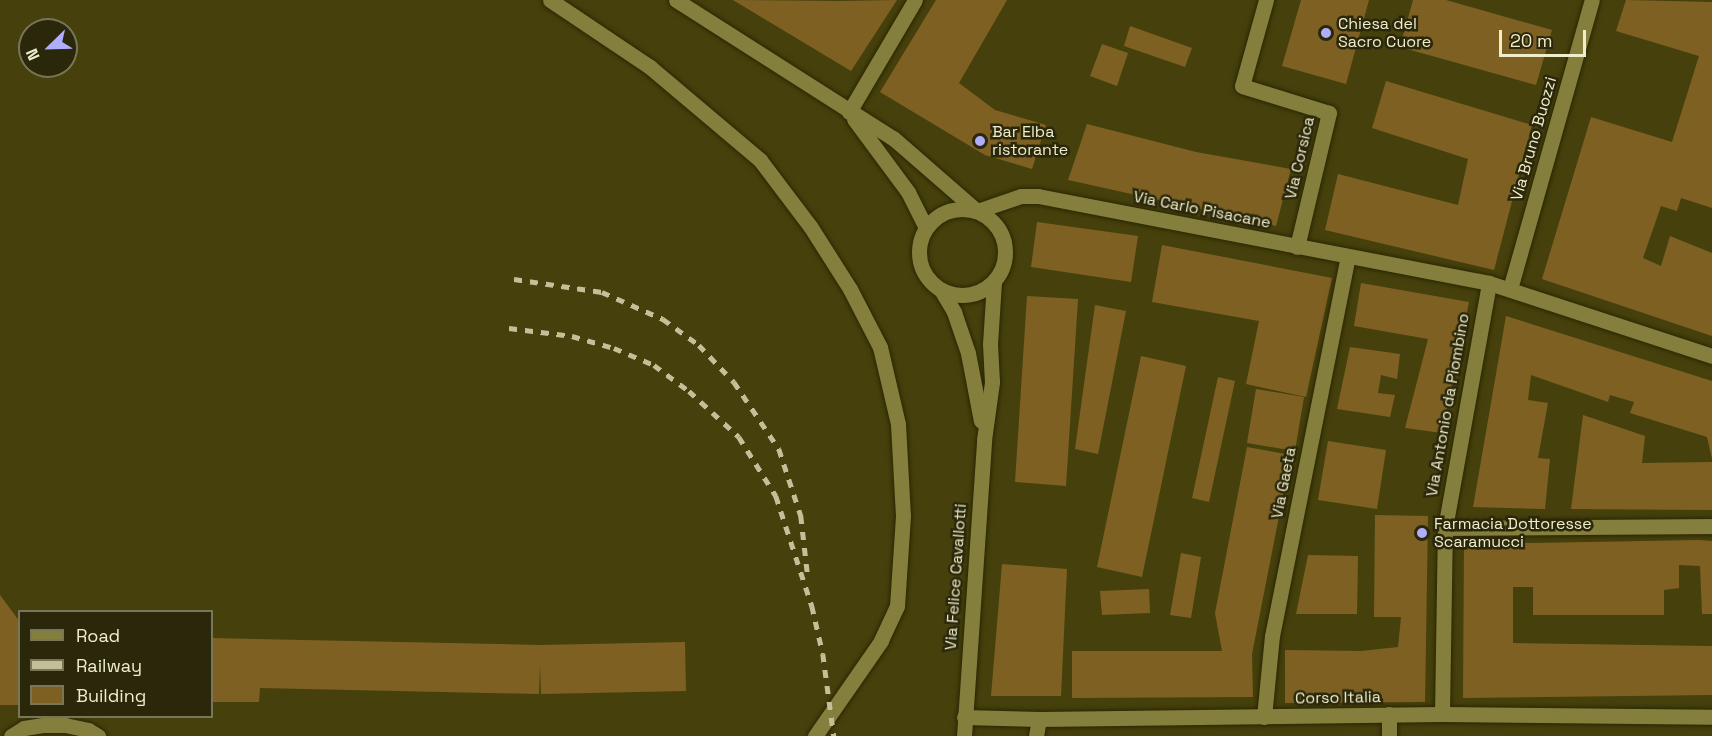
<!DOCTYPE html>
<html>
<head>
<meta charset="utf-8">
<style>
  body { margin:0 }
  #map { position:relative; width:1712px; height:736px; overflow:hidden; background:#46410c; font-family:"Space Grotesk",sans-serif }
  div>[style] { position:absolute }
  [style*='--x'] { left:calc(var(--x)*1px); top:calc(var(--y)*1px); width:calc(var(--w)*1px); rotate:calc(var(--a)*1deg) }
  .building>* { inset:0; background:#7e6122 }
  .roads { filter:drop-shadow(0 0 2px #2b2703) drop-shadow(0 0 2px #2b2703) }
  .service>* { height:15px; margin:-7.5px; padding:0 7.5px; transform-origin:7.5px; border-radius:7.5px; background:#857f3d }
  .minor>* { height:15px; margin:-7.5px; padding:0 7.5px; transform-origin:7.5px; border-radius:7.5px; background:#857f3d }
  .secondary>* { height:15px; margin:-7.5px; padding:0 7.5px; transform-origin:7.5px; border-radius:7.5px; background:#857f3d }
  .secondary>.ring { margin:-7.5px; padding:0; box-sizing:content-box; background:none; border:15px solid #857f3d; border-radius:50% }
  .rail>* { height:4.5px; margin-top:-2.25px; transform-origin:0; background:repeating-linear-gradient(90deg,#c3c099 0 8px,transparent 0 16px) }
  .dots>* { width:16px; height:16px; translate:-50% -50%; box-sizing:border-box; border:3px solid #2a270b; border-radius:50% }
  span { translate:-50% -50%; white-space:nowrap; text-align:center; line-height:1.15; -webkit-text-stroke:5px #2a270b; paint-order:stroke }
  .poi-label { font-size:16px; color:#efedcb }
  .left { translate:0 -50%; text-align:left }
  .street-label { font-size:16px; color:#efedcb }
  .legend { position:absolute; left:18px; top:610px; width:195px; height:108px; box-sizing:border-box; background:#2a270b; border:2px solid #797658; margin:0; padding:8px 10px; list-style:none; font-size:18px; color:#efedcb }
  .legend li { display:flex; align-items:center; gap:12px; height:30px }
  .legend b { width:30px; border:2px solid #797658 }
  .north { position:absolute; left:18px; top:18px; width:60px; height:60px; box-sizing:border-box; background:#2a270b; border:2px solid #797658; border-radius:50%; rotate:247deg; font-size:16px; font-weight:700; line-height:24px; text-align:center; color:#efedcb }
  .north::after { content:''; display:block; margin:auto; width:21px; height:27px; background:#aeaefa; clip-path:polygon(50% 0,100% 100%,50% 72%,0 100%) }
  .scale { position:absolute; left:1499px; top:30px; width:87px; height:27px; box-sizing:border-box; border:3px solid #efedcb; border-top:0; padding-left:8px; font-size:18px; line-height:21px; white-space:nowrap; color:#efedcb; -webkit-text-stroke:4px #2a270b; paint-order:stroke }
</style>
</head>
<body>
<div id="map">
  <div class="building">
    <i style="clip-path:polygon(733px 0,840px 1px,897px 0,851px 71px)"></i>
    <i style="clip-path:polygon(936px 0,1007px 0,959px 83px,995px 110px,1046px 125px,1032px 169px,985px 155px,880px 92px)"></i>
    <i style="clip-path:polygon(1301px 0,1369px 0,1346px 84px,1282px 66px)"></i>
    <i style="clip-path:polygon(1413px 0,1446px 0,1552px 30px,1536px 85px,1400px 47px)"></i>
    <i style="clip-path:polygon(1626px 0,1712px 2px,1712px 208px,1681px 198px,1677px 211px,1661px 206px,1643px 258px,1661px 266px,1670px 236px,1712px 253px,1712px 336px,1542px 279px,1591px 117px,1672px 142px,1699px 56px,1616px 31px)"></i>
    <i style="clip-path:polygon(1130px 26px,1192px 48px,1185px 67px,1124px 46px)"></i>
    <i style="clip-path:polygon(1102px 44px,1128px 53px,1117px 86px,1090px 76px)"></i>
    <i style="clip-path:polygon(1386px 81px,1532px 125px,1494px 270px,1325px 230px,1338px 174px,1458px 205px,1468px 159px,1372px 128px)"></i>
    <i style="clip-path:polygon(1087px 124px,1196px 152px,1291px 169px,1276px 226px,1068px 180px)"></i>
    <i style="clip-path:polygon(1037px 222px,1138px 236px,1131px 282px,1031px 267px)"></i>
    <i style="clip-path:polygon(1162px 245px,1332px 278px,1306px 397px,1246px 384px,1259px 321px,1152px 302px)"></i>
    <i style="clip-path:polygon(1361px 283px,1469px 302px,1442px 433px,1405px 428px,1428px 339px,1354px 326px)"></i>
    <i style="clip-path:polygon(1027px 296px,1078px 299px,1066px 486px,1015px 482px)"></i>
    <i style="clip-path:polygon(1095px 305px,1126px 311px,1098px 454px,1075px 449px)"></i>
    <i style="clip-path:polygon(1506px 316px,1712px 381px,1712px 459px,1707px 437px,1630px 413px,1634px 402px,1610px 395px,1608px 402px,1531px 375px,1528px 400px,1548px 403px,1538px 458px,1550px 459px,1545px 509px,1473px 507px)"></i>
    <i style="clip-path:polygon(1350px 347px,1400px 354px,1397px 379px,1381px 375px,1378px 393px,1395px 395px,1390px 417px,1337px 409px)"></i>
    <i style="clip-path:polygon(1141px 356px,1186px 366px,1142px 577px,1097px 567px)"></i>
    <i style="clip-path:polygon(1218px 377px,1235px 381px,1209px 502px,1192px 498px)"></i>
    <i style="clip-path:polygon(1256px 389px,1304px 397px,1295px 451px,1247px 443px)"></i>
    <i style="clip-path:polygon(1583px 415px,1645px 436px,1642px 463px,1712px 462px,1712px 510px,1571px 509px)"></i>
    <i style="clip-path:polygon(1328px 441px,1386px 450px,1377px 509px,1318px 500px)"></i>
    <i style="clip-path:polygon(1247px 447px,1291px 455px,1252px 654px,1253px 697px,1072px 698px,1072px 651px,1222px 651px,1215px 613px)"></i>
    <i style="clip-path:polygon(1375px 515px,1428px 516px,1425px 702px,1285px 703px,1285px 650px,1361px 651px,1398px 647px,1401px 617px,1374px 617px)"></i>
    <i style="clip-path:polygon(1699px 540px,1712px 541px,1712px 614px,1702px 614px,1700px 566px,1679px 565px,1679px 588px,1664px 590px,1664px 615px,1533px 615px,1533px 587px,1513px 587px,1513px 643px,1712px 646px,1712px 695px,1463px 698px,1464px 541px,1533px 543px)"></i>
    <i style="clip-path:polygon(1181px 553px,1201px 557px,1191px 618px,1170px 615px)"></i>
    <i style="clip-path:polygon(1308px 555px,1358px 556px,1357px 614px,1296px 614px)"></i>
    <i style="clip-path:polygon(1002px 564px,1067px 569px,1061px 696px,991px 696px)"></i>
    <i style="clip-path:polygon(1149px 589px,1150px 613px,1102px 615px,1100px 591px)"></i>
    <i style="clip-path:polygon(0 595px,20px 622px,20px 705px,0 705px)"></i>
    <i style="clip-path:polygon(212px 638px,540px 645px,685px 642px,686px 691px,541px 694px,540px 666px,539px 694px,260px 688px,259px 702px,212px 702px)"></i>
  </div>
  <div class="roads">
    <div class="service">
      <i style="--x:550;--y:0;--w:120;--a:33.8"></i>
      <i style="--x:650;--y:67;--w:144;--a:40.2"></i>
      <i style="--x:760;--y:160;--w:83;--a:52.9"></i>
      <i style="--x:810;--y:226;--w:75;--a:57.6"></i>
      <i style="--x:850;--y:289;--w:65;--a:62.7"></i>
      <i style="--x:880;--y:347;--w:79;--a:76.8"></i>
      <i style="--x:898;--y:424;--w:92;--a:86.9"></i>
      <i style="--x:903;--y:516;--w:90;--a:93.8"></i>
      <i style="--x:897;--y:606;--w:38;--a:115"></i>
      <i style="--x:881;--y:641;--w:116;--a:124.8"></i>
      <i style="--x:1266;--y:0;--w:89;--a:105.6"></i>
      <i style="--x:1242;--y:86;--w:91;--a:17.2"></i>
    </div>
    <div class="minor">
      <i style="--x:849;--y:112;--w:130;--a:-59.5"></i>
      <i style="--x:977;--y:211;--w:46;--a:-18.8"></i>
      <i style="--x:1021;--y:196;--w:17;--a:0"></i>
      <i style="--x:1038;--y:196;--w:459;--a:10.9"></i>
      <i style="--x:1489;--y:283;--w:235;--a:18.1"></i>
      <i style="--x:1297;--y:247;--w:138;--a:-76.6"></i>
      <i style="--x:1510;--y:289;--w:300;--a:-74.2"></i>
      <i style="--x:1445;--y:528;--w:267;--a:-0.4"></i>
      <i style="--x:1442;--y:714;--w:186;--a:-89.1"></i>
      <i style="--x:1445;--y:528;--w:249;--a:-79.8"></i>
      <i style="--x:964;--y:717;--w:75;--a:1.5"></i>
      <i style="--x:1039;--y:719;--w:403;--a:-0.7"></i>
      <i style="--x:1442;--y:714;--w:270;--a:0.6"></i>
      <i style="--x:1264;--y:717;--w:81;--a:-84.4"></i>
      <i style="--x:1272;--y:636;--w:387;--a:-78.7"></i>
      <i style="--x:11;--y:736;--w:15;--a:-32"></i>
      <i style="--x:24;--y:728;--w:19;--a:-9"></i>
      <i style="--x:43;--y:725;--w:22;--a:0"></i>
      <i style="--x:65;--y:725;--w:24;--a:12"></i>
      <i style="--x:88;--y:730;--w:12;--a:31"></i>
      <i style="--x:1036;--y:736;--w:17;--a:-80"></i>
      <i style="--x:1389;--y:736;--w:22;--a:-90"></i>
    </div>
    <div class="secondary">
      <i style="--x:676;--y:0;--w:257;--a:32.5"></i>
      <i style="--x:893;--y:138;--w:111;--a:41"></i>
      <i style="--x:854;--y:119;--w:91;--a:53.5"></i>
      <i style="--x:908;--y:192;--w:40;--a:63.4"></i>
      <i class="ring" style="left:919px;top:209px;width:71px;height:71px"></i>
      <i style="--x:941;--y:290;--w:26;--a:59"></i>
      <i style="--x:954;--y:312;--w:43;--a:71.1"></i>
      <i style="--x:968;--y:353;--w:69;--a:79.2"></i>
      <i style="--x:964;--y:736;--w:297;--a:-86.1"></i>
      <i style="--x:984;--y:440;--w:59;--a:-82.1"></i>
      <i style="--x:992;--y:382;--w:38;--a:-93"></i>
      <i style="--x:990;--y:344;--w:62;--a:-86.3"></i>
    </div>
  </div>
  <div class="rail">
    <i style="--x:514;--y:279;--w:89;--a:8.4"></i>
    <i style="--x:602;--y:292;--w:67;--a:23.9"></i>
    <i style="--x:663;--y:319;--w:44;--a:35.8"></i>
    <i style="--x:699;--y:345;--w:51;--a:46.6"></i>
    <i style="--x:734;--y:382;--w:81;--a:56.1"></i>
    <i style="--x:779;--y:449;--w:71;--a:71.8"></i>
    <i style="--x:801;--y:516;--w:61;--a:83.5"></i>
    <i style="--x:509;--y:328;--w:64;--a:7.2"></i>
    <i style="--x:572;--y:336;--w:44;--a:15.9"></i>
    <i style="--x:614;--y:348;--w:43;--a:23"></i>
    <i style="--x:654;--y:365;--w:44;--a:36.6"></i>
    <i style="--x:689;--y:391;--w:68;--a:42.6"></i>
    <i style="--x:739;--y:437;--w:70;--a:57.9"></i>
    <i style="--x:776;--y:496;--w:116;--a:71.9"></i>
    <i style="--x:812;--y:606;--w:49;--a:77.1"></i>
    <i style="--x:823;--y:654;--w:83;--a:82.4"></i>
  </div>
  <div class="dots">
    <i style="left:1326px;top:33px;background:#aeaefa"></i>
    <i style="left:980px;top:141px;background:#aeaefa"></i>
    <i style="left:1422px;top:533px;background:#aeaefa"></i>
  </div>
  <div class="poi-label">
    <span class="left" style="left:1338px;top:33px">Chiesa del<br>Sacro Cuore</span>
    <span class="left" style="left:992px;top:141px">Bar Elba<br>ristorante</span>
    <span class="left" style="left:1434px;top:533px">Farmacia Dottoresse<br>Scaramucci</span>
  </div>
  <div class="street-label">
    <span style="left:1534px;top:139px;rotate:-74deg">Via Bruno Buozzi</span>
    <span style="left:1300px;top:158px;rotate:-77deg">Via Corsica</span>
    <span style="left:1202px;top:210px;rotate:11deg">Via Carlo Pisacane</span>
    <span style="left:1448px;top:405px;rotate:-80deg">Via Antonio da Piombino</span>
    <span style="left:1284px;top:483px;rotate:-79deg">Via Gaeta</span>
    <span style="left:956px;top:577px;rotate:-86deg">Via Felice Cavallotti</span>
    <span style="left:1338px;top:698px;rotate:-1deg">Corso Italia</span>
  </div>
  <ul class="legend">
  <li><b style="height:8px;background:#857f3d"></b>Road</li>
  <li><b style="height:8px;background:#c3c099"></b>Railway</li>
  <li><b style="height:16px;background:#7e6122"></b>Building</li>
  </ul>
  <div class="north">N</div>
  <div class="scale">20 m</div>
</div>
</body>
</html>
